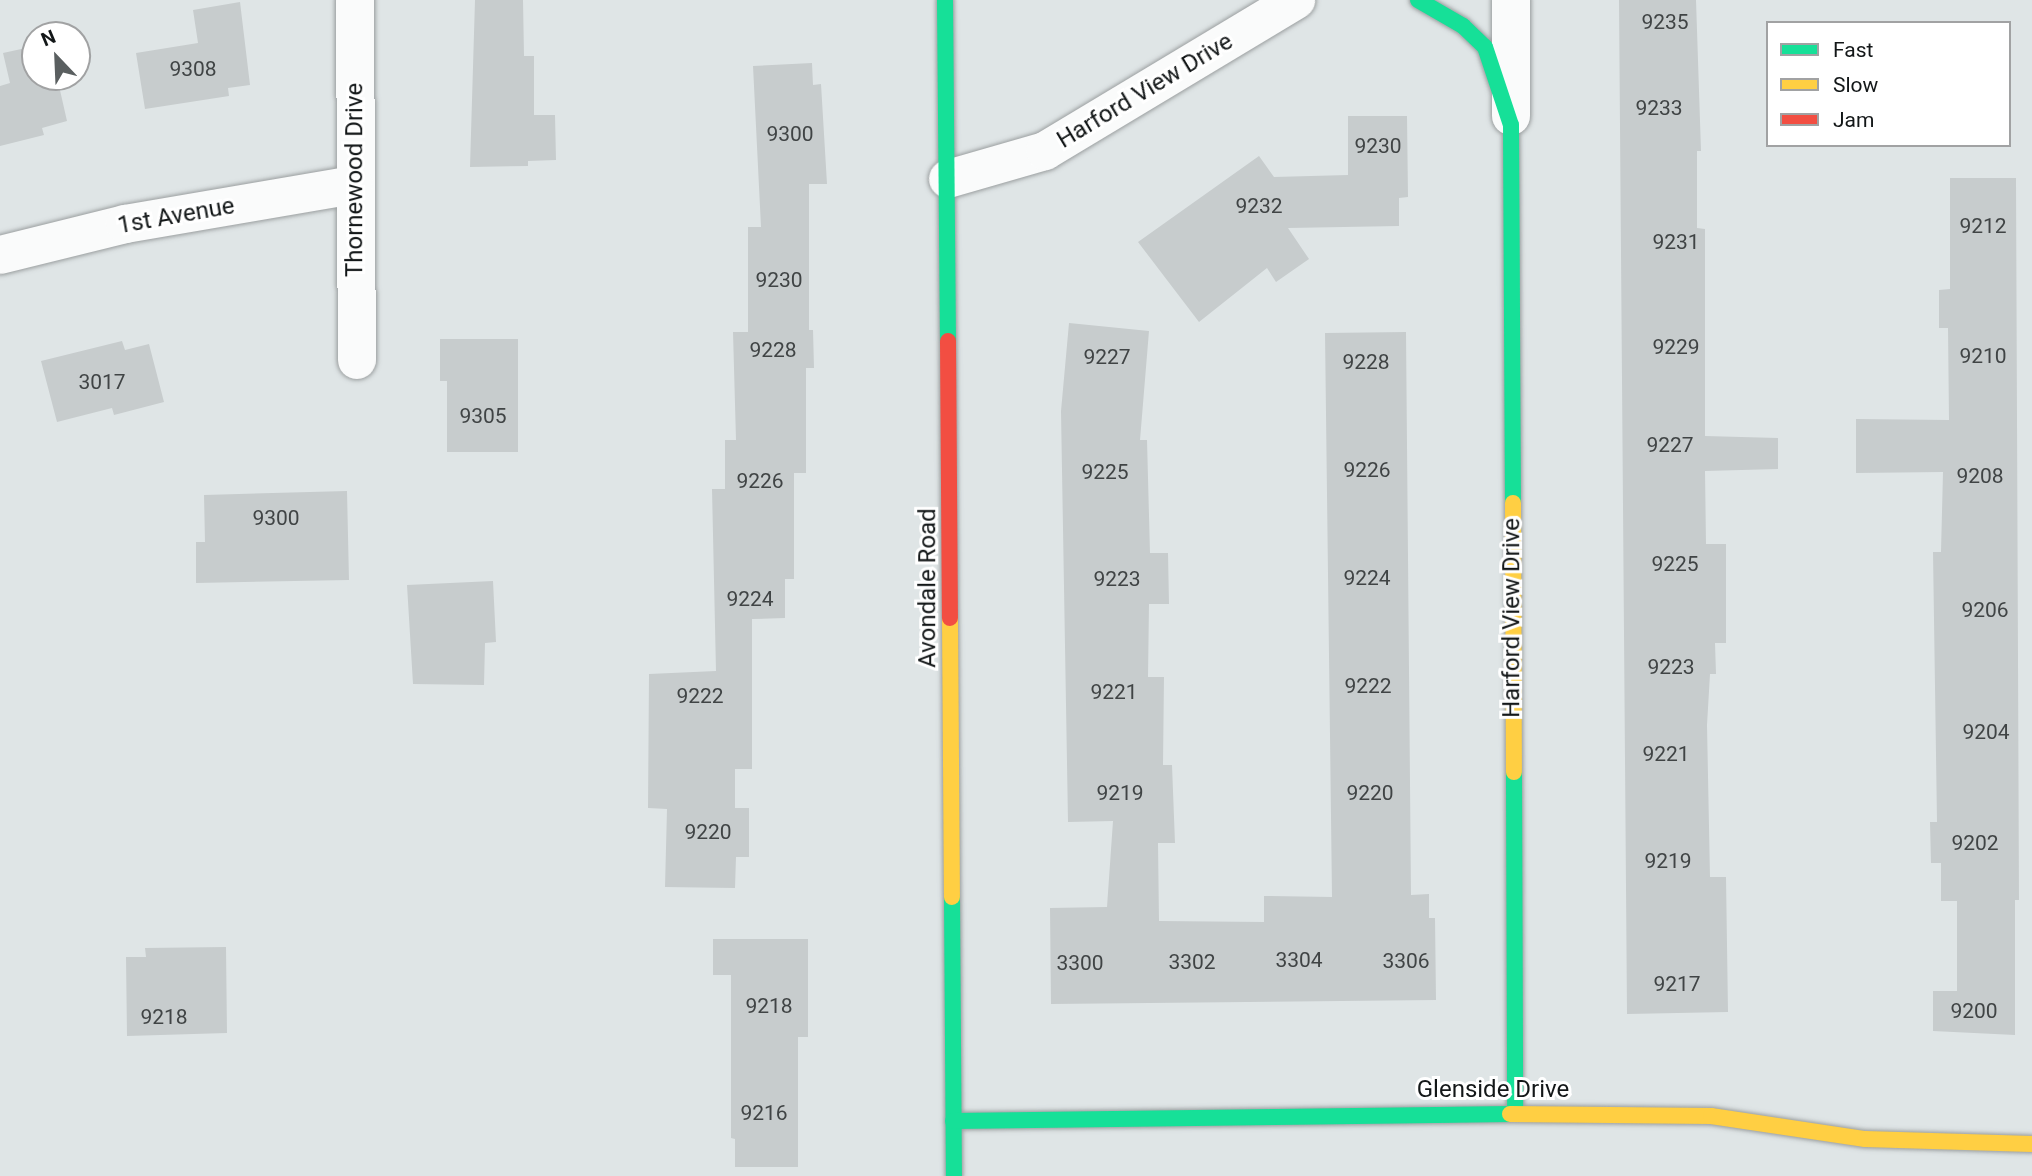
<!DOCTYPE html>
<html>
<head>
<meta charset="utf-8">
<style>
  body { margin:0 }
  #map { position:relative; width:2032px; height:1176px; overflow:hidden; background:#dfe5e6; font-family:Roboto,sans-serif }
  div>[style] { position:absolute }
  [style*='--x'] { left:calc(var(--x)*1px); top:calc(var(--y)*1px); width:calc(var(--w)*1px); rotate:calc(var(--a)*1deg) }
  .building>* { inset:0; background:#c7cccd }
  .roads { filter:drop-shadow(0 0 2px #9b9fa0) drop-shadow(0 0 2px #9b9fa0) }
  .street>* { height:38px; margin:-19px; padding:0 19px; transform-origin:19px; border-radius:19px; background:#fafbfb }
  .fast>* { height:16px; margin:-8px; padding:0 8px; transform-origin:8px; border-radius:8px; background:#16e098 }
  .slow>* { height:16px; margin:-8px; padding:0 8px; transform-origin:8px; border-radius:8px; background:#ffcf43 }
  .jam>* { height:16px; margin:-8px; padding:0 8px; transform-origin:8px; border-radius:8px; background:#f24e42 }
  span { translate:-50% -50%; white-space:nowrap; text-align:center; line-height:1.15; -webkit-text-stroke:6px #fff; paint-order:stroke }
  .number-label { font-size:21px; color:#404445 }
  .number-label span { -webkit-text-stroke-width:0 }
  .street-label { font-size:24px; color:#131718 }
  .legend { position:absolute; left:1766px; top:21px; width:245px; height:126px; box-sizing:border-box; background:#fff; border:2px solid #a1a2a3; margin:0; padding:9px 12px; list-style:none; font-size:21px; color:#131718 }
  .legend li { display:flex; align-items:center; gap:14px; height:35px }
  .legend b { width:35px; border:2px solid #a1a2a3 }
  .north { position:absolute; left:21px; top:21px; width:70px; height:70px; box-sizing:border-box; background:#fff; border:2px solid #a1a2a3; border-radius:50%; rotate:337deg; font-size:19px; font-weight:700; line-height:28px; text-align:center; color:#131718 }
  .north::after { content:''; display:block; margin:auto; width:24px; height:32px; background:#5a5f60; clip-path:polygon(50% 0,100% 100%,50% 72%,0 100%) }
</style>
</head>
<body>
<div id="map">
  <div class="building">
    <i style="clip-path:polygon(475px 0,523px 0,524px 56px,534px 56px,534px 115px,555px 115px,556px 160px,528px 161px,528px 166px,470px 167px)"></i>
    <i style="clip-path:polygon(1619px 0,1696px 0,1701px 151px,1697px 151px,1697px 228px,1705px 229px,1705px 436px,1778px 438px,1778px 469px,1705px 471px,1706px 544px,1726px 544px,1726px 643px,1715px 643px,1716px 674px,1710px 674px,1707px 725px,1710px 877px,1726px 877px,1728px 1012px,1627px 1014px)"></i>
    <i style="clip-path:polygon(240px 2px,250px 85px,228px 88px,229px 96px,145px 109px,136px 53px,198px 43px,193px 10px)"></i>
    <i style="clip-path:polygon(35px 46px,35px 77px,57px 77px,67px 121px,42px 128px,44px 135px,0 146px,0 86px,10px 83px,3px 53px)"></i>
    <i style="clip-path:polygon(812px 63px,813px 85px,821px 84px,827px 184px,809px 184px,809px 330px,813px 330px,814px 368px,806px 368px,806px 473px,794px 473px,794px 579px,785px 579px,785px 618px,752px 619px,752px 769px,735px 769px,735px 808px,749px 808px,749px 857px,736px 857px,735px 888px,665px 887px,667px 809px,648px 808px,649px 674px,716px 671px,712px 489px,725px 489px,725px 440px,736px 440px,733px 332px,748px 332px,748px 227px,761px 227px,753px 66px)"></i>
    <i style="clip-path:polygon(1348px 116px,1407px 116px,1408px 197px,1399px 198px,1399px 226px,1288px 228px,1309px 259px,1276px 282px,1267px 268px,1199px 322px,1138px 242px,1259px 156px,1274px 177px,1348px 175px)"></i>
    <i style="clip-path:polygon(1950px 178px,2016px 178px,2019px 900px,2015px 900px,2015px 1035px,1933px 1031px,1933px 991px,1957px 991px,1957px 901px,1941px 901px,1941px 863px,1931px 863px,1930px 822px,1937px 822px,1933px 552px,1941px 552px,1943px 472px,1856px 473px,1856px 419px,1949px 420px,1948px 328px,1939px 328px,1939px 290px,1950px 289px)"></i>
    <i style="clip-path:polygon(1069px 323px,1149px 331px,1140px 440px,1147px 440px,1150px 553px,1168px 553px,1169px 604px,1149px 604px,1148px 677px,1164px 677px,1163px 765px,1172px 765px,1175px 843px,1158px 843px,1159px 921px,1264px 922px,1264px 896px,1332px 897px,1325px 333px,1406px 332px,1411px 895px,1429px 894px,1429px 918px,1435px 918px,1436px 1000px,1051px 1004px,1050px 908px,1107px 907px,1113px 821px,1068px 822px,1061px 411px)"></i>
    <i style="clip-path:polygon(440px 339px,518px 339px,518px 452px,447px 452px,447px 381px,440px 381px)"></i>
    <i style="clip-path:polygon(122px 341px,125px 350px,149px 344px,164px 402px,114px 415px,112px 408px,57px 422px,41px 361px)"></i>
    <i style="clip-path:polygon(347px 491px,349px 580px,196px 583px,196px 542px,205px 542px,204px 495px)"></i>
    <i style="clip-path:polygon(493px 581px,496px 642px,485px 643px,484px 685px,413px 684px,407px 585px)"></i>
    <i style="clip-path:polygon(713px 939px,808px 939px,808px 1037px,798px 1037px,798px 1167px,735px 1167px,735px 1139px,731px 1138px,731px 975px,713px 975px)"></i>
    <i style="clip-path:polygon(226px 947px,227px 1033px,127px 1036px,126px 957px,146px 957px,145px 948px)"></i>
  </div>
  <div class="roads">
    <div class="street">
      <i style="--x:355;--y:0;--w:360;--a:89.7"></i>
      <i style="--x:1511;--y:0;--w:116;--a:90"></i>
      <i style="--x:948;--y:179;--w:101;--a:-16.1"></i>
      <i style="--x:1045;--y:151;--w:293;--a:-31"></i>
      <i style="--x:0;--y:255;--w:129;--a:-13.9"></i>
      <i style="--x:125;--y:224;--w:232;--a:-9.7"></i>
    </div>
    <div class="fast">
      <i style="--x:945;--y:0;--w:341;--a:89.5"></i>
      <i style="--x:1418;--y:0;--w:52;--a:30"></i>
      <i style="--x:1463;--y:26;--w:30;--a:44"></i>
      <i style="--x:1485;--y:47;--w:82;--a:71.6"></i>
      <i style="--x:1511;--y:125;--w:378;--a:89.7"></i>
      <i style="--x:1514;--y:772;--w:339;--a:89.8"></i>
      <i style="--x:952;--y:897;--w:279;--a:89.6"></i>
      <i style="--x:953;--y:1121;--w:557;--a:-0.72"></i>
    </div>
    <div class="slow">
      <i style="--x:1513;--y:503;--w:269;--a:89.8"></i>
      <i style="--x:950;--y:618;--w:279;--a:89.6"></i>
      <i style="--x:1510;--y:1114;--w:201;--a:0.6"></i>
      <i style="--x:1711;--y:1116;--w:156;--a:8.5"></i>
      <i style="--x:1865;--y:1139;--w:167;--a:1.7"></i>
    </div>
    <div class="jam">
      <i style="--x:948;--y:341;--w:277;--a:89.6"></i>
    </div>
  </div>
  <div class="number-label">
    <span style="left:1665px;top:22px">9235</span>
    <span style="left:193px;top:69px">9308</span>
    <span style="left:1659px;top:108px">9233</span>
    <span style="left:790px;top:134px">9300</span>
    <span style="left:1378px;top:146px">9230</span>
    <span style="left:1259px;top:206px">9232</span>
    <span style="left:1983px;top:226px">9212</span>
    <span style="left:1676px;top:242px">9231</span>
    <span style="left:779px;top:280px">9230</span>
    <span style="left:1676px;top:347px">9229</span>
    <span style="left:773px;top:350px">9228</span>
    <span style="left:1983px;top:356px">9210</span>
    <span style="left:1107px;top:357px">9227</span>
    <span style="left:1366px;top:362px">9228</span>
    <span style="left:102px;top:382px">3017</span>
    <span style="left:483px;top:416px">9305</span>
    <span style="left:1670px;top:445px">9227</span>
    <span style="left:1367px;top:470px">9226</span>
    <span style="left:1105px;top:472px">9225</span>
    <span style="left:1980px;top:476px">9208</span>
    <span style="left:760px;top:481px">9226</span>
    <span style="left:276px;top:518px">9300</span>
    <span style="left:1675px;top:564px">9225</span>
    <span style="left:1367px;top:578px">9224</span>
    <span style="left:1117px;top:579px">9223</span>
    <span style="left:750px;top:599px">9224</span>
    <span style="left:1985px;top:610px">9206</span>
    <span style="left:1671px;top:667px">9223</span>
    <span style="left:1368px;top:686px">9222</span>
    <span style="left:1114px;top:692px">9221</span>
    <span style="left:700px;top:696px">9222</span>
    <span style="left:1986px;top:732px">9204</span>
    <span style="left:1666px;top:754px">9221</span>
    <span style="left:1120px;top:793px">9219</span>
    <span style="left:1370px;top:793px">9220</span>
    <span style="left:708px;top:832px">9220</span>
    <span style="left:1975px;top:843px">9202</span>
    <span style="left:1668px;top:861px">9219</span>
    <span style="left:1299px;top:960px">3304</span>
    <span style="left:1406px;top:961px">3306</span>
    <span style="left:1192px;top:962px">3302</span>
    <span style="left:1080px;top:963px">3300</span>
    <span style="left:1677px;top:984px">9217</span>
    <span style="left:769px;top:1006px">9218</span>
    <span style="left:1974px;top:1011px">9200</span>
    <span style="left:164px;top:1017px">9218</span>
    <span style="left:764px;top:1113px">9216</span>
  </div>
  <div class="street-label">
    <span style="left:1145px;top:91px;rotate:-31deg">Harford View Drive</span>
    <span style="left:355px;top:180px;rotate:-90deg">Thornewood Drive</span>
    <span style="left:176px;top:216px;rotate:-10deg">1st Avenue</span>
    <span style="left:928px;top:588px;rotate:-90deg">Avondale Road</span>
    <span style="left:1512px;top:618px;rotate:-90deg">Harford View Drive</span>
    <span style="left:1493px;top:1090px">Glenside Drive</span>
  </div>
  <ul class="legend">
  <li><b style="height:9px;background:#16e098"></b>Fast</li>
  <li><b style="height:9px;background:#ffcf43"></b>Slow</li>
  <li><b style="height:9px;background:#f24e42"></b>Jam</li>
  </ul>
  <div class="north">N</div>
</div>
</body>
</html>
